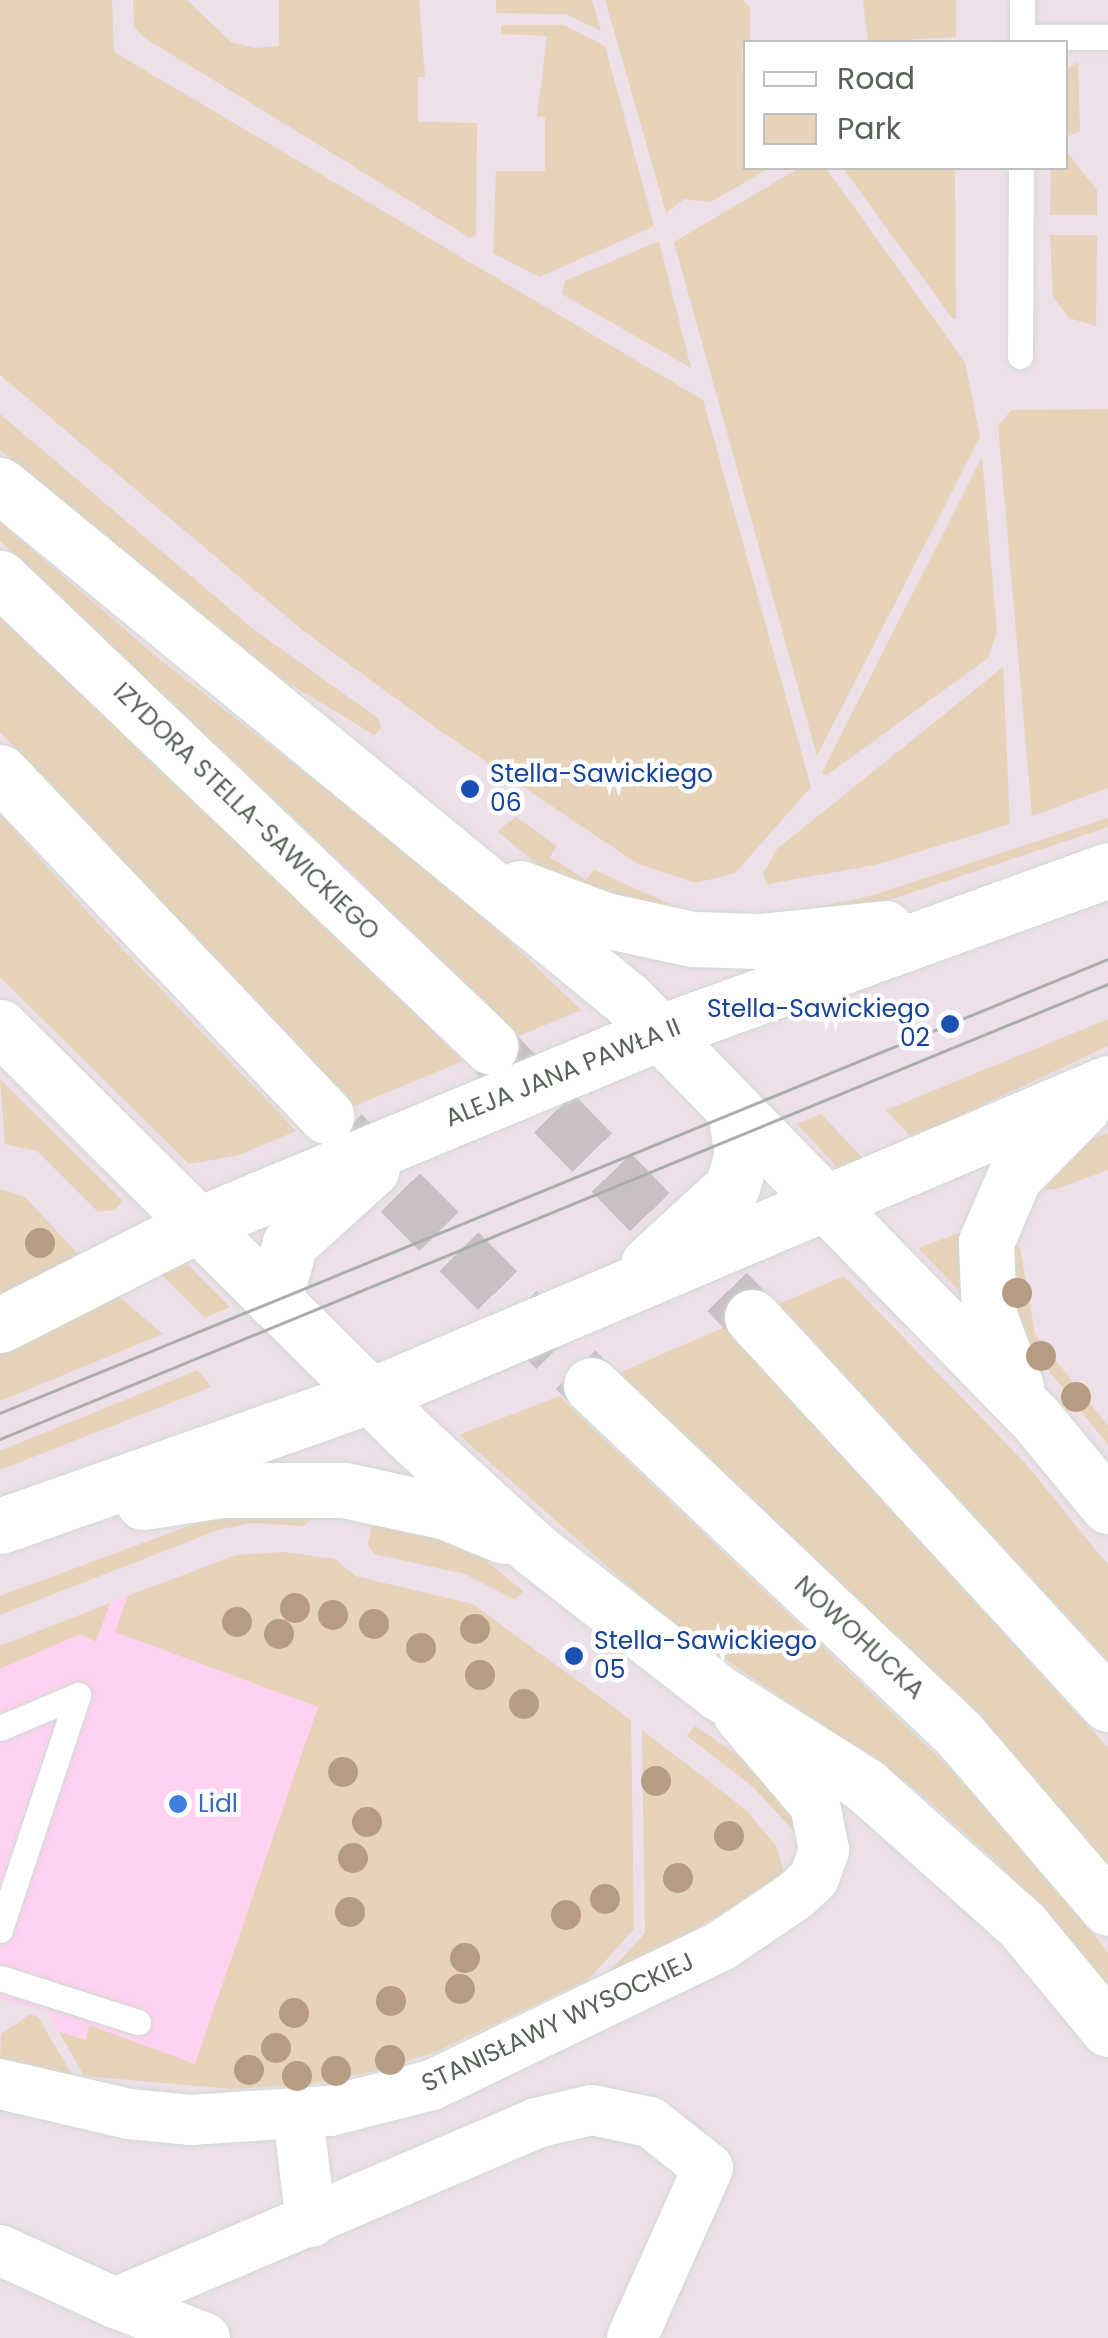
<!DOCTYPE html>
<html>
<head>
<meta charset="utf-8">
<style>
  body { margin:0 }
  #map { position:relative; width:1108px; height:2338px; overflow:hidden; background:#ede0e9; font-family:Poppins,sans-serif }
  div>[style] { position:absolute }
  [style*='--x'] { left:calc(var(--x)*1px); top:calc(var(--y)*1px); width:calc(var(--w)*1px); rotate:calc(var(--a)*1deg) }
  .commercial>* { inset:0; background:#ffd2f2 }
  .green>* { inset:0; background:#e7d2ba }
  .secondary-tunnel>* { height:55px; margin-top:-27.5px; transform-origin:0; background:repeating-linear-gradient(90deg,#c8c0c5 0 55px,transparent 0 83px) }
  .roads { filter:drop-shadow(0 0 2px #d1d9d2) drop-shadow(0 0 2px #d1d9d2) }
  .lane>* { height:25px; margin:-12.5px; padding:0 12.5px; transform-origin:12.5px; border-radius:12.5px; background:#fff }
  .street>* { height:50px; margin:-25px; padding:0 25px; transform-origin:25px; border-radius:25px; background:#fff }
  .secondary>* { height:55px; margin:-27.5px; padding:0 27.5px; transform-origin:27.5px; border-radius:27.5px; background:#fff }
  .tram>* { height:2.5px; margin:-1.25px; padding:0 1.25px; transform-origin:1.25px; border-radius:1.25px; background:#acaeac }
  .trees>* { width:30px; height:30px; margin:-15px; border-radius:50%; background:#b69c83 }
  .dots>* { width:28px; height:28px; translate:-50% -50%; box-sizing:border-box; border:5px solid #fff; border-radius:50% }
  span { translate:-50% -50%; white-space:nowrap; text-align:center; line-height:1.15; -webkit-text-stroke:9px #fff; paint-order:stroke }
  .transit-label { font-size:25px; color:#164399 }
  .left { translate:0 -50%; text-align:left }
  .right { translate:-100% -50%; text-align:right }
  .street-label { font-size:25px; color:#596259 }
  .shop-label { font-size:25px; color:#366cbe }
  .legend { position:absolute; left:743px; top:40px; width:325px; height:130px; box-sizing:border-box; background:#fff; border:2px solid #bdc0bd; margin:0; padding:12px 18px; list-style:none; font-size:30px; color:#596259 }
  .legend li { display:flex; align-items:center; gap:20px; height:50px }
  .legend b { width:50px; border:2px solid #bdc0bd }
</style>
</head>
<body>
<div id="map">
  <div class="commercial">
    <i style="clip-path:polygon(128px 1596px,116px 1632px,319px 1707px,195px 2065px,90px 2025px,86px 2040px,59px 2032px,47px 2011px,0 1999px,0 1669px,80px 1634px,95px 1642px,110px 1603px)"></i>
  </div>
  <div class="green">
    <i style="clip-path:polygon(0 0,112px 0,114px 52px,703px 400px,811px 787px,735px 873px,696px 883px,638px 864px,436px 728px,301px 629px,0 375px)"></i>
    <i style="clip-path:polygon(133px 0,187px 0,231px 42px,256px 48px,279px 46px,279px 0,419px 0,425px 77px,418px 77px,418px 122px,477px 123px,476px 235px,470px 238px,145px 38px,134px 27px)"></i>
    <i style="clip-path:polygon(496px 0,592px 0,601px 31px,566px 14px,496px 13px)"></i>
    <i style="clip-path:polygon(605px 0,742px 0,750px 6px,750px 42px,742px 49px,746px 168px,769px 168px,711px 202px,684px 199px,666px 213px)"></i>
    <i style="clip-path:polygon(863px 0,956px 0,956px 37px,868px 42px)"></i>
    <i style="clip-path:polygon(501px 25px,564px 25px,605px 46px,654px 226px,540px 277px,493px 253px,496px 171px,545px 171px,545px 117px,537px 116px,547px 36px,501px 34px)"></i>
    <i style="clip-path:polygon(1078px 62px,1080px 131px,1066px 137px,1066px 70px)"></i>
    <i style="clip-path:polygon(1066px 151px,1097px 190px,1097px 215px,1050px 215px,1051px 168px,1066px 168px)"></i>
    <i style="clip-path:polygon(799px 168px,826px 168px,965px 362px,980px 437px,817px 756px,674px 242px)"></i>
    <i style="clip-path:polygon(843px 168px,955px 168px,956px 319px,952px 318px)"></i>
    <i style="clip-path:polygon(1050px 235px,1097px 235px,1096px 326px,1069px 318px,1053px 297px)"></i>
    <i style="clip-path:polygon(659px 241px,691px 368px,562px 294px,565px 281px)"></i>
    <i style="clip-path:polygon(1108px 409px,1108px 788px,1032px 816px,998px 426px,1011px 410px)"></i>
    <i style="clip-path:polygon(0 414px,252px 628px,379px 719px,381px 728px,374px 735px,239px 653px,0 450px)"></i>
    <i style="clip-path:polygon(982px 457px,997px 631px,988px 658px,827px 775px,822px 772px)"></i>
    <i style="clip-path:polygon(0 522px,158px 658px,461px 894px,581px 1010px,514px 1038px,360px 881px,0 541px)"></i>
    <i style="clip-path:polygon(0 616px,303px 901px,463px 1061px,352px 1107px,0 732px)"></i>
    <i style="clip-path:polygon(1003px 667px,1010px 824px,875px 865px,768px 884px,763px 874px,777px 849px)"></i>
    <i style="clip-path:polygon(0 814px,93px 918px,296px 1131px,239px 1155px,189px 1164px,6px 983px,0 977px)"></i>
    <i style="clip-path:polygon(516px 817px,557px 846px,550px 857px,586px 880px,594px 870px,681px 909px,647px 912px,539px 866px,497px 831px)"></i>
    <i style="clip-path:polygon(1108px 818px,1108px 827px,898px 897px,858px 908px,792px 912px,867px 897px)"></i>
    <i style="clip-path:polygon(1108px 1019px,1108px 1046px,912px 1138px,886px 1110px)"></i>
    <i style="clip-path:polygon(0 1079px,123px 1201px,114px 1210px,98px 1212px,37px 1151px,5px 1144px)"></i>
    <i style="clip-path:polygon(821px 1114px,863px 1158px,839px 1169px,797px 1124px)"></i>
    <i style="clip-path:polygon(1108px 1133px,1108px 1170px,1056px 1189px,1029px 1190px,1078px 1145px)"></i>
    <i style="clip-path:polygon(0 1189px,25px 1197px,79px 1255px,0 1294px)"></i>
    <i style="clip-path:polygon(967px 1230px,963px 1295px,918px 1248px)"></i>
    <i style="clip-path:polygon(1008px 1237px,1020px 1248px,1035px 1334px,1108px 1426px,1108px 1445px,1015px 1328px)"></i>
    <i style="clip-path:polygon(187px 1264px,230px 1307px,205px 1318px,161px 1274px)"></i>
    <i style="clip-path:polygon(844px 1276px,1026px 1464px,1108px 1565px,1108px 1661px,779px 1304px)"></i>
    <i style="clip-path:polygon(116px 1294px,163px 1334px,0 1401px,0 1353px)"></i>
    <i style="clip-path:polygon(725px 1327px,1108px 1748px,1108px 1866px,973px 1708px,614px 1375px)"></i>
    <i style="clip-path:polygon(198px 1370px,211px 1387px,0 1470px,0 1451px)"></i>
    <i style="clip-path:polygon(559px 1396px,949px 1767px,1058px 1885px,1108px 1953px,1108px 1986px,996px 1861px,915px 1789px,668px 1620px,459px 1435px)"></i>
    <i style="clip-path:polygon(374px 1512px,472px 1549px,523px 1591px,515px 1600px,465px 1574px,374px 1554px,368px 1544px)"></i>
    <i style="clip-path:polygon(221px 1514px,318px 1514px,304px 1526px,252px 1523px,218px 1530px,0 1615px,0 1596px)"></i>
    <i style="clip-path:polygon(284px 1552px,335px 1559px,355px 1576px,473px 1604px,631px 1720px,634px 1929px,588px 1980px,435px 2052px,377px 2071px,311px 2084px,232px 2089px,84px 2076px,59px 2032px,86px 2040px,89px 2025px,195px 2064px,318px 1707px,115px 1632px,128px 1596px,236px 1555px)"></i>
    <i style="clip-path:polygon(110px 1603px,96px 1642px,80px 1634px,0 1669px,0 1646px)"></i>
    <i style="clip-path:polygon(695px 1726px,783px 1786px,804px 1842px,753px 1787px,687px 1736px)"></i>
    <i style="clip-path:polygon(642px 1730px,745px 1809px,777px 1847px,785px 1879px,602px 1980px,645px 1933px)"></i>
    <i style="clip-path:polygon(30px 2014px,38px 2017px,73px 2076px,0 2061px,1px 2034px)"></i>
  </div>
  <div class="secondary-tunnel">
    <i style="--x:496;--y:1053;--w:368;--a:45.9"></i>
    <i style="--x:342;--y:1133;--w:354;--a:45.3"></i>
  </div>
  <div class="roads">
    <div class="lane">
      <i style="--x:1022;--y:37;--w:86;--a:0"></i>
      <i style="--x:1022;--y:42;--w:42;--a:-90"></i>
      <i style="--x:1020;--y:356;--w:188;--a:-89.7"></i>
      <i style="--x:0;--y:1728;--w:85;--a:-22.9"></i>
      <i style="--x:78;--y:1695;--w:248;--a:108.4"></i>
      <i style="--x:0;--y:1978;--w:145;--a:17.7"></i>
    </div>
    <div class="street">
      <i style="--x:0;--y:2084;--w:132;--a:13.1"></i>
      <i style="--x:129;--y:2114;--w:61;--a:5.6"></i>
      <i style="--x:190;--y:2120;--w:140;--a:-3.7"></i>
      <i style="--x:330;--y:2111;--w:105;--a:-14.3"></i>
      <i style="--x:432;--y:2085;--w:321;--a:-25.7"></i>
      <i style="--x:721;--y:1946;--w:91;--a:-34.2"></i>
      <i style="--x:796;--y:1895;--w:25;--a:-43"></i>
      <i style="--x:814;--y:1878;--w:30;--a:-70"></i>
      <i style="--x:824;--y:1850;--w:46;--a:-101.3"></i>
      <i style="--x:815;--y:1805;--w:117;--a:-130.5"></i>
      <i style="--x:298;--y:2115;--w:108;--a:83.1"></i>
      <i style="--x:0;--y:2250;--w:127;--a:24.7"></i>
      <i style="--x:205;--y:2338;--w:97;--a:-158.7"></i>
      <i style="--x:115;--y:2303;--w:458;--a:-23.1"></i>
      <i style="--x:536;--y:2123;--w:57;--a:-13.1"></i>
      <i style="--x:592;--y:2110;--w:59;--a:11.7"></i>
      <i style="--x:650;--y:2122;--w:74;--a:38.4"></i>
      <i style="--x:708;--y:2168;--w:186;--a:114.1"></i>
    </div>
    <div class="secondary">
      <i style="--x:0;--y:485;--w:812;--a:39.35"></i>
      <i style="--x:628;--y:1000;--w:585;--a:45.76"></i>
      <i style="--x:1036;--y:1419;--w:113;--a:50.4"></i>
      <i style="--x:0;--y:578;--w:678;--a:43.68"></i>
      <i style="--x:0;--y:772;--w:474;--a:46.5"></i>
      <i style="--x:520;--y:888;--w:91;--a:20.6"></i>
      <i style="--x:605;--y:920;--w:90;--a:12.2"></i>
      <i style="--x:693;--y:939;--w:67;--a:1.7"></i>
      <i style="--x:760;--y:941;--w:126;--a:-5.9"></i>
      <i style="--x:0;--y:1027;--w:578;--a:44.86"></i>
      <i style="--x:410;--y:1435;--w:168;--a:42.6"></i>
      <i style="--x:534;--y:1549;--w:234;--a:37.9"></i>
      <i style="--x:719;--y:1693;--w:173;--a:32.2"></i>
      <i style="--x:865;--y:1785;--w:210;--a:41.7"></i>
      <i style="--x:1022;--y:1925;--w:135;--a:50.4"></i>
      <i style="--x:648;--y:1264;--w:114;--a:-42.5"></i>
      <i style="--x:732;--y:1187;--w:34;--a:-73"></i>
      <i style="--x:742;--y:1155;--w:44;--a:-99.2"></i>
      <i style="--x:274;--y:1301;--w:60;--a:-74.6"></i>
      <i style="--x:290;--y:1243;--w:110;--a:-42.1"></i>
      <i style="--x:752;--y:1317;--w:526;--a:47.39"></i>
      <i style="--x:0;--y:1325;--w:221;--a:-26.9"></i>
      <i style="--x:197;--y:1225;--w:503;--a:-22.58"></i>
      <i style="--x:661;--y:1032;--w:475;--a:-19.9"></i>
      <i style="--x:591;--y:1385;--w:507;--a:43.48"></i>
      <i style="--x:959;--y:1734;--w:229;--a:49.4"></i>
      <i style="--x:1016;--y:1387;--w:77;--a:-110.6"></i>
      <i style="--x:989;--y:1315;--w:73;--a:-92.4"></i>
      <i style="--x:986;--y:1242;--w:71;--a:-66.7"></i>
      <i style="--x:1014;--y:1177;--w:97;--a:-45.4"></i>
      <i style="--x:143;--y:1502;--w:79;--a:-8.7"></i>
      <i style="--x:221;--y:1490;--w:123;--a:0"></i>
      <i style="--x:344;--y:1490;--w:104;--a:12.2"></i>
      <i style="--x:446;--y:1512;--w:63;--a:22.5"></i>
      <i style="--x:0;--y:1526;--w:394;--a:-19.4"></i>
      <i style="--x:372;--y:1395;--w:799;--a:-22.97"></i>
    </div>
  </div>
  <div class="tram">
    <i style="--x:0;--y:1413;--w:1197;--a:-22.28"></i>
    <i style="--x:0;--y:1439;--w:1198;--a:-22.33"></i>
  </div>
  <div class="trees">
    <i style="left:40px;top:1243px"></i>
    <i style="left:1017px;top:1293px"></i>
    <i style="left:1041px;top:1356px"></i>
    <i style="left:1076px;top:1397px"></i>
    <i style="left:295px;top:1608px"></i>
    <i style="left:333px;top:1615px"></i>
    <i style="left:237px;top:1622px"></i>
    <i style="left:374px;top:1624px"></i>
    <i style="left:475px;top:1629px"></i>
    <i style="left:279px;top:1634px"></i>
    <i style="left:421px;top:1648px"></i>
    <i style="left:480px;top:1675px"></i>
    <i style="left:524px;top:1704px"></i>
    <i style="left:343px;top:1772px"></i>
    <i style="left:656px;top:1781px"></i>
    <i style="left:367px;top:1822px"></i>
    <i style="left:729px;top:1836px"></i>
    <i style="left:353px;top:1858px"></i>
    <i style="left:678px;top:1878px"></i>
    <i style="left:605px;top:1899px"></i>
    <i style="left:350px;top:1912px"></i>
    <i style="left:566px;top:1915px"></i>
    <i style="left:465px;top:1958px"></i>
    <i style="left:460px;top:1989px"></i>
    <i style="left:391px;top:2001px"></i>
    <i style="left:294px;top:2013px"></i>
    <i style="left:276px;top:2048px"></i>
    <i style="left:390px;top:2060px"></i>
    <i style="left:249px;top:2070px"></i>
    <i style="left:336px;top:2071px"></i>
    <i style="left:297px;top:2076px"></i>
  </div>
  <div class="dots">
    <i style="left:470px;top:789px;background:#1a4fb4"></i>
    <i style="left:950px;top:1024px;background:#1a4fb4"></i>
    <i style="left:574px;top:1656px;background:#1a4fb4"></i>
    <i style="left:178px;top:1804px;background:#3f7fe0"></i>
  </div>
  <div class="transit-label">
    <span class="left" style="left:490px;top:789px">Stella-Sawickiego<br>06</span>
    <span class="right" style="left:930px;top:1024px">Stella-Sawickiego<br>02</span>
    <span class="left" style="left:594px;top:1656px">Stella-Sawickiego<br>05</span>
  </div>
  <div class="street-label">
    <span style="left:246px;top:812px;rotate:44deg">IZYDORA STELLA-SAWICKIEGO</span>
    <span style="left:563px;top:1073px;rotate:-22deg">ALEJA JANA PAWŁA II</span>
    <span style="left:859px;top:1638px;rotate:43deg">NOWOHUCKA</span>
    <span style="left:558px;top:2023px;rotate:-25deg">STANISŁAWY WYSOCKIEJ</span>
  </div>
  <div class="shop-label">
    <span class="left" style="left:198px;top:1804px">Lidl</span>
  </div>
  <ul class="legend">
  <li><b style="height:12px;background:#fff"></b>Road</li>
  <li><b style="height:28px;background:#e7d2ba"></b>Park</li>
  </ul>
</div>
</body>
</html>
